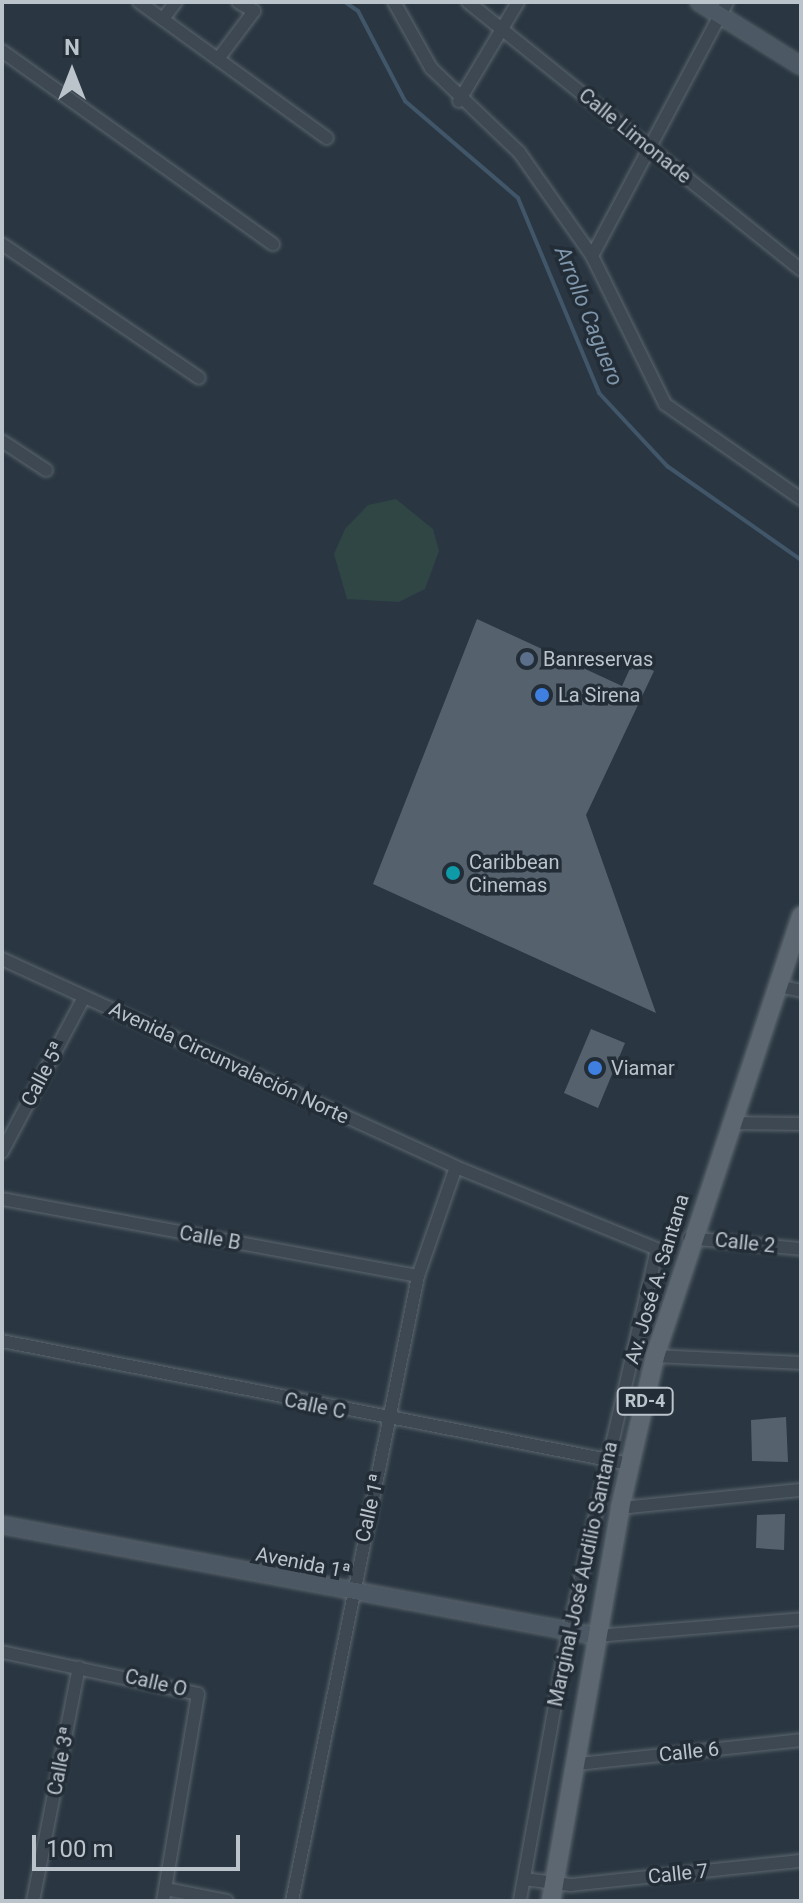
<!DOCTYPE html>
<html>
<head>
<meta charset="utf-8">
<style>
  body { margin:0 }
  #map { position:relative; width:803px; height:1903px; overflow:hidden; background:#2a3742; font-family:Roboto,sans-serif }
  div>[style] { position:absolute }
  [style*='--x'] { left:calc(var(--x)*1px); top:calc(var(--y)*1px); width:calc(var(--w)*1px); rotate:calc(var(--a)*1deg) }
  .green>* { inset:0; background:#2f4645 }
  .stream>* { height:4px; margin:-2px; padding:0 2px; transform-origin:2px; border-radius:2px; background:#415669 }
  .building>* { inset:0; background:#55626e }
  .roads { filter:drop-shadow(0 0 2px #5c666f) drop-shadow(0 0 2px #5c666f) }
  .street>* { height:12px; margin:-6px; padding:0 6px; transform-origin:6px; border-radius:6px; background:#3e4852 }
  .secondary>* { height:16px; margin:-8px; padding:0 8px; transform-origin:8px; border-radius:8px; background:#4c5864 }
  .primary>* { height:18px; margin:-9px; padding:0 9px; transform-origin:9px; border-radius:9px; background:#5c6771 }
  .dots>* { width:22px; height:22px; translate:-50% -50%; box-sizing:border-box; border:4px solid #232d37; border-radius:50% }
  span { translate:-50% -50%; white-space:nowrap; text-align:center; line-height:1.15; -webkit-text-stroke:7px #232d37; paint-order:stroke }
  .shield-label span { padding:2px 6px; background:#232d37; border:2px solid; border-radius:6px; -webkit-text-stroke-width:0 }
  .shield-label { font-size:18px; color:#bbc3cb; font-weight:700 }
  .street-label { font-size:20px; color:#bbc3cb }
  .poi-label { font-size:20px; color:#bbc3cb }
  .left { translate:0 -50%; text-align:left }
  .water-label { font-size:22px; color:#7f96ab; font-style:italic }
  .frame { position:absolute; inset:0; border:4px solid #bbc3cb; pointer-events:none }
  .north { position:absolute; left:32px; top:32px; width:80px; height:80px; -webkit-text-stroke:6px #232d37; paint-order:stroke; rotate:0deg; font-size:22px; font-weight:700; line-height:32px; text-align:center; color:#bbc3cb }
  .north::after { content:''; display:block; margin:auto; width:28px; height:36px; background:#bbc3cb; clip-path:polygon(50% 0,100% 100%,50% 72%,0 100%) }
  .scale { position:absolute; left:32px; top:1835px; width:208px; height:36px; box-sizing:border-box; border:4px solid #bbc3cb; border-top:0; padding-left:10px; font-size:24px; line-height:28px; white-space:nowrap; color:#bbc3cb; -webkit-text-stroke:6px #232d37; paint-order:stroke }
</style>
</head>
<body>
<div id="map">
  <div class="green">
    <i style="clip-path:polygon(396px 499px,433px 529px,439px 551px,425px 589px,399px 602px,347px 599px,334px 554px,345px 529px,368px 505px)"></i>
  </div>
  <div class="stream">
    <i style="--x:345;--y:2;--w:16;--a:35"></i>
    <i style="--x:358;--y:11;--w:102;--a:62.4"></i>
    <i style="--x:405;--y:101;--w:149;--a:40.6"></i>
    <i style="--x:518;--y:198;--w:211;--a:67.4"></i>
    <i style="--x:599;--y:393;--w:100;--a:47"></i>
    <i style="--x:667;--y:466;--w:164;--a:35"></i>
  </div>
  <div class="building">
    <i style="clip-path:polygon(477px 619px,622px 686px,633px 662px,654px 671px,586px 815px,656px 1013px,373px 884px)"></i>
    <i style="clip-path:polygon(591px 1029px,625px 1043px,598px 1108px,564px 1093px)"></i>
    <i style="clip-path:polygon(786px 1417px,788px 1462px,752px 1461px,751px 1420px)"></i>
    <i style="clip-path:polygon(785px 1514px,784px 1550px,756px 1548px,757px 1515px)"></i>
  </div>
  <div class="roads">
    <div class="street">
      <i style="--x:139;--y:2;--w:232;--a:35.9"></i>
      <i style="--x:394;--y:2;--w:76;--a:60.7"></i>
      <i style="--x:431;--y:68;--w:122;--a:43.7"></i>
      <i style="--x:519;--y:152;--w:127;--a:54.9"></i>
      <i style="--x:592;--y:256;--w:165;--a:63.7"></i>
      <i style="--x:665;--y:404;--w:166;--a:34.9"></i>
      <i style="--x:468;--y:2;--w:427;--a:38.8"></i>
      <i style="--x:163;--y:19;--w:21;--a:-53"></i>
      <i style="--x:2;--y:51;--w:333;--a:35.5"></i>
      <i style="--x:218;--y:59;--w:60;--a:-53.1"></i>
      <i style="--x:254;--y:11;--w:18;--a:-151"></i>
      <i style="--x:459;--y:101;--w:115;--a:-59.2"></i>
      <i style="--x:2;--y:244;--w:238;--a:34.2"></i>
      <i style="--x:592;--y:256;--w:288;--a:-62"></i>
      <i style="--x:2;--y:441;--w:53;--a:33.4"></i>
      <i style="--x:2;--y:959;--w:499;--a:24.6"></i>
      <i style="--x:456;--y:1167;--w:217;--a:22.2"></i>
      <i style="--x:657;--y:1249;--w:394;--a:103"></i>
      <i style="--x:568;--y:1633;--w:272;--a:100.2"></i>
      <i style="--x:778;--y:986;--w:24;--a:12"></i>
      <i style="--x:730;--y:1123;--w:71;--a:0.8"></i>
      <i style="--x:2;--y:1152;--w:175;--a:-62.1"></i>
      <i style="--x:2;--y:1199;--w:423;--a:10.5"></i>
      <i style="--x:689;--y:1238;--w:113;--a:5.6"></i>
      <i style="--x:2;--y:1341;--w:639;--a:11.1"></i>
      <i style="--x:655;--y:1356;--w:146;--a:2.7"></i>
      <i style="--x:620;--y:1508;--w:182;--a:-5.7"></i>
      <i style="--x:596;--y:1636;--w:206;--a:-4.7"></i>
      <i style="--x:2;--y:1652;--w:200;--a:12.1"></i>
      <i style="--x:198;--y:1694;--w:210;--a:99.6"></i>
      <i style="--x:578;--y:1764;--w:224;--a:-6.1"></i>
      <i style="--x:524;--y:1879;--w:47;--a:7.3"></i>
      <i style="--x:571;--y:1885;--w:231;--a:-6"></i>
      <i style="--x:166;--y:1889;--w:62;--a:11.1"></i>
      <i style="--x:33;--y:1901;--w:238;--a:-78.9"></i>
      <i style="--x:292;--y:1901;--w:638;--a:-78.6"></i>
      <i style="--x:418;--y:1276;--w:115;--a:-70.8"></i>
    </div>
    <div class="secondary">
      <i style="--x:699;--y:2;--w:120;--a:32.1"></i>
      <i style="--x:2;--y:1525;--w:604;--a:10.58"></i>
    </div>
    <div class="primary">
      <i style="--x:551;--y:1901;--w:399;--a:-80"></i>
      <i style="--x:620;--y:1508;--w:156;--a:-77"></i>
      <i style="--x:655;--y:1356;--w:464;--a:-71.6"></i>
    </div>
  </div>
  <div class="dots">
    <i style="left:527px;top:659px;background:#5c6f8a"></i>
    <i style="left:542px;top:695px;background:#3f7fe0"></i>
    <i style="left:453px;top:873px;background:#0f9aa8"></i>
    <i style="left:595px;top:1068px;background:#3f7fe0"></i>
  </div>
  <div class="shield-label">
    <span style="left:645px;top:1401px">RD-4</span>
  </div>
  <div class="street-label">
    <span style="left:635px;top:136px;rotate:39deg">Calle Limonade</span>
    <span style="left:229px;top:1063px;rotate:25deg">Avenida Circunvalación Norte</span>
    <span style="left:43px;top:1074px;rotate:-62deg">Calle 5ª</span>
    <span style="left:210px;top:1238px;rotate:10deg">Calle B</span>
    <span style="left:745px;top:1243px;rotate:6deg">Calle 2</span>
    <span style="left:657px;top:1279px;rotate:-73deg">Av. José A. Santana</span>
    <span style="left:315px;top:1406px;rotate:12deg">Calle C</span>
    <span style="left:370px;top:1508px;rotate:-77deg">Calle 1ª</span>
    <span style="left:303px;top:1563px;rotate:11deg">Avenida 1ª</span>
    <span style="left:583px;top:1574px;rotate:-78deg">Marginal José Audilio Santana</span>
    <span style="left:156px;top:1683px;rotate:13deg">Calle O</span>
    <span style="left:689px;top:1752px;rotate:-6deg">Calle 6</span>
    <span style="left:61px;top:1761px;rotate:-79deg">Calle 3ª</span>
    <span style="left:678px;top:1874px;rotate:-6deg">Calle 7</span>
  </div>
  <div class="poi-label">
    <span class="left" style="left:543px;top:659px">Banreservas</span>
    <span class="left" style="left:558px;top:695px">La Sirena</span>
    <span class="left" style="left:469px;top:874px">Caribbean<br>Cinemas</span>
    <span class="left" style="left:611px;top:1068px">Viamar</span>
  </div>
  <div class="water-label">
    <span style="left:589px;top:316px;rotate:68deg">Arrollo Caguero</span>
  </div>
  <div class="frame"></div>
  <div class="north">N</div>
  <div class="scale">100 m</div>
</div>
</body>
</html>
